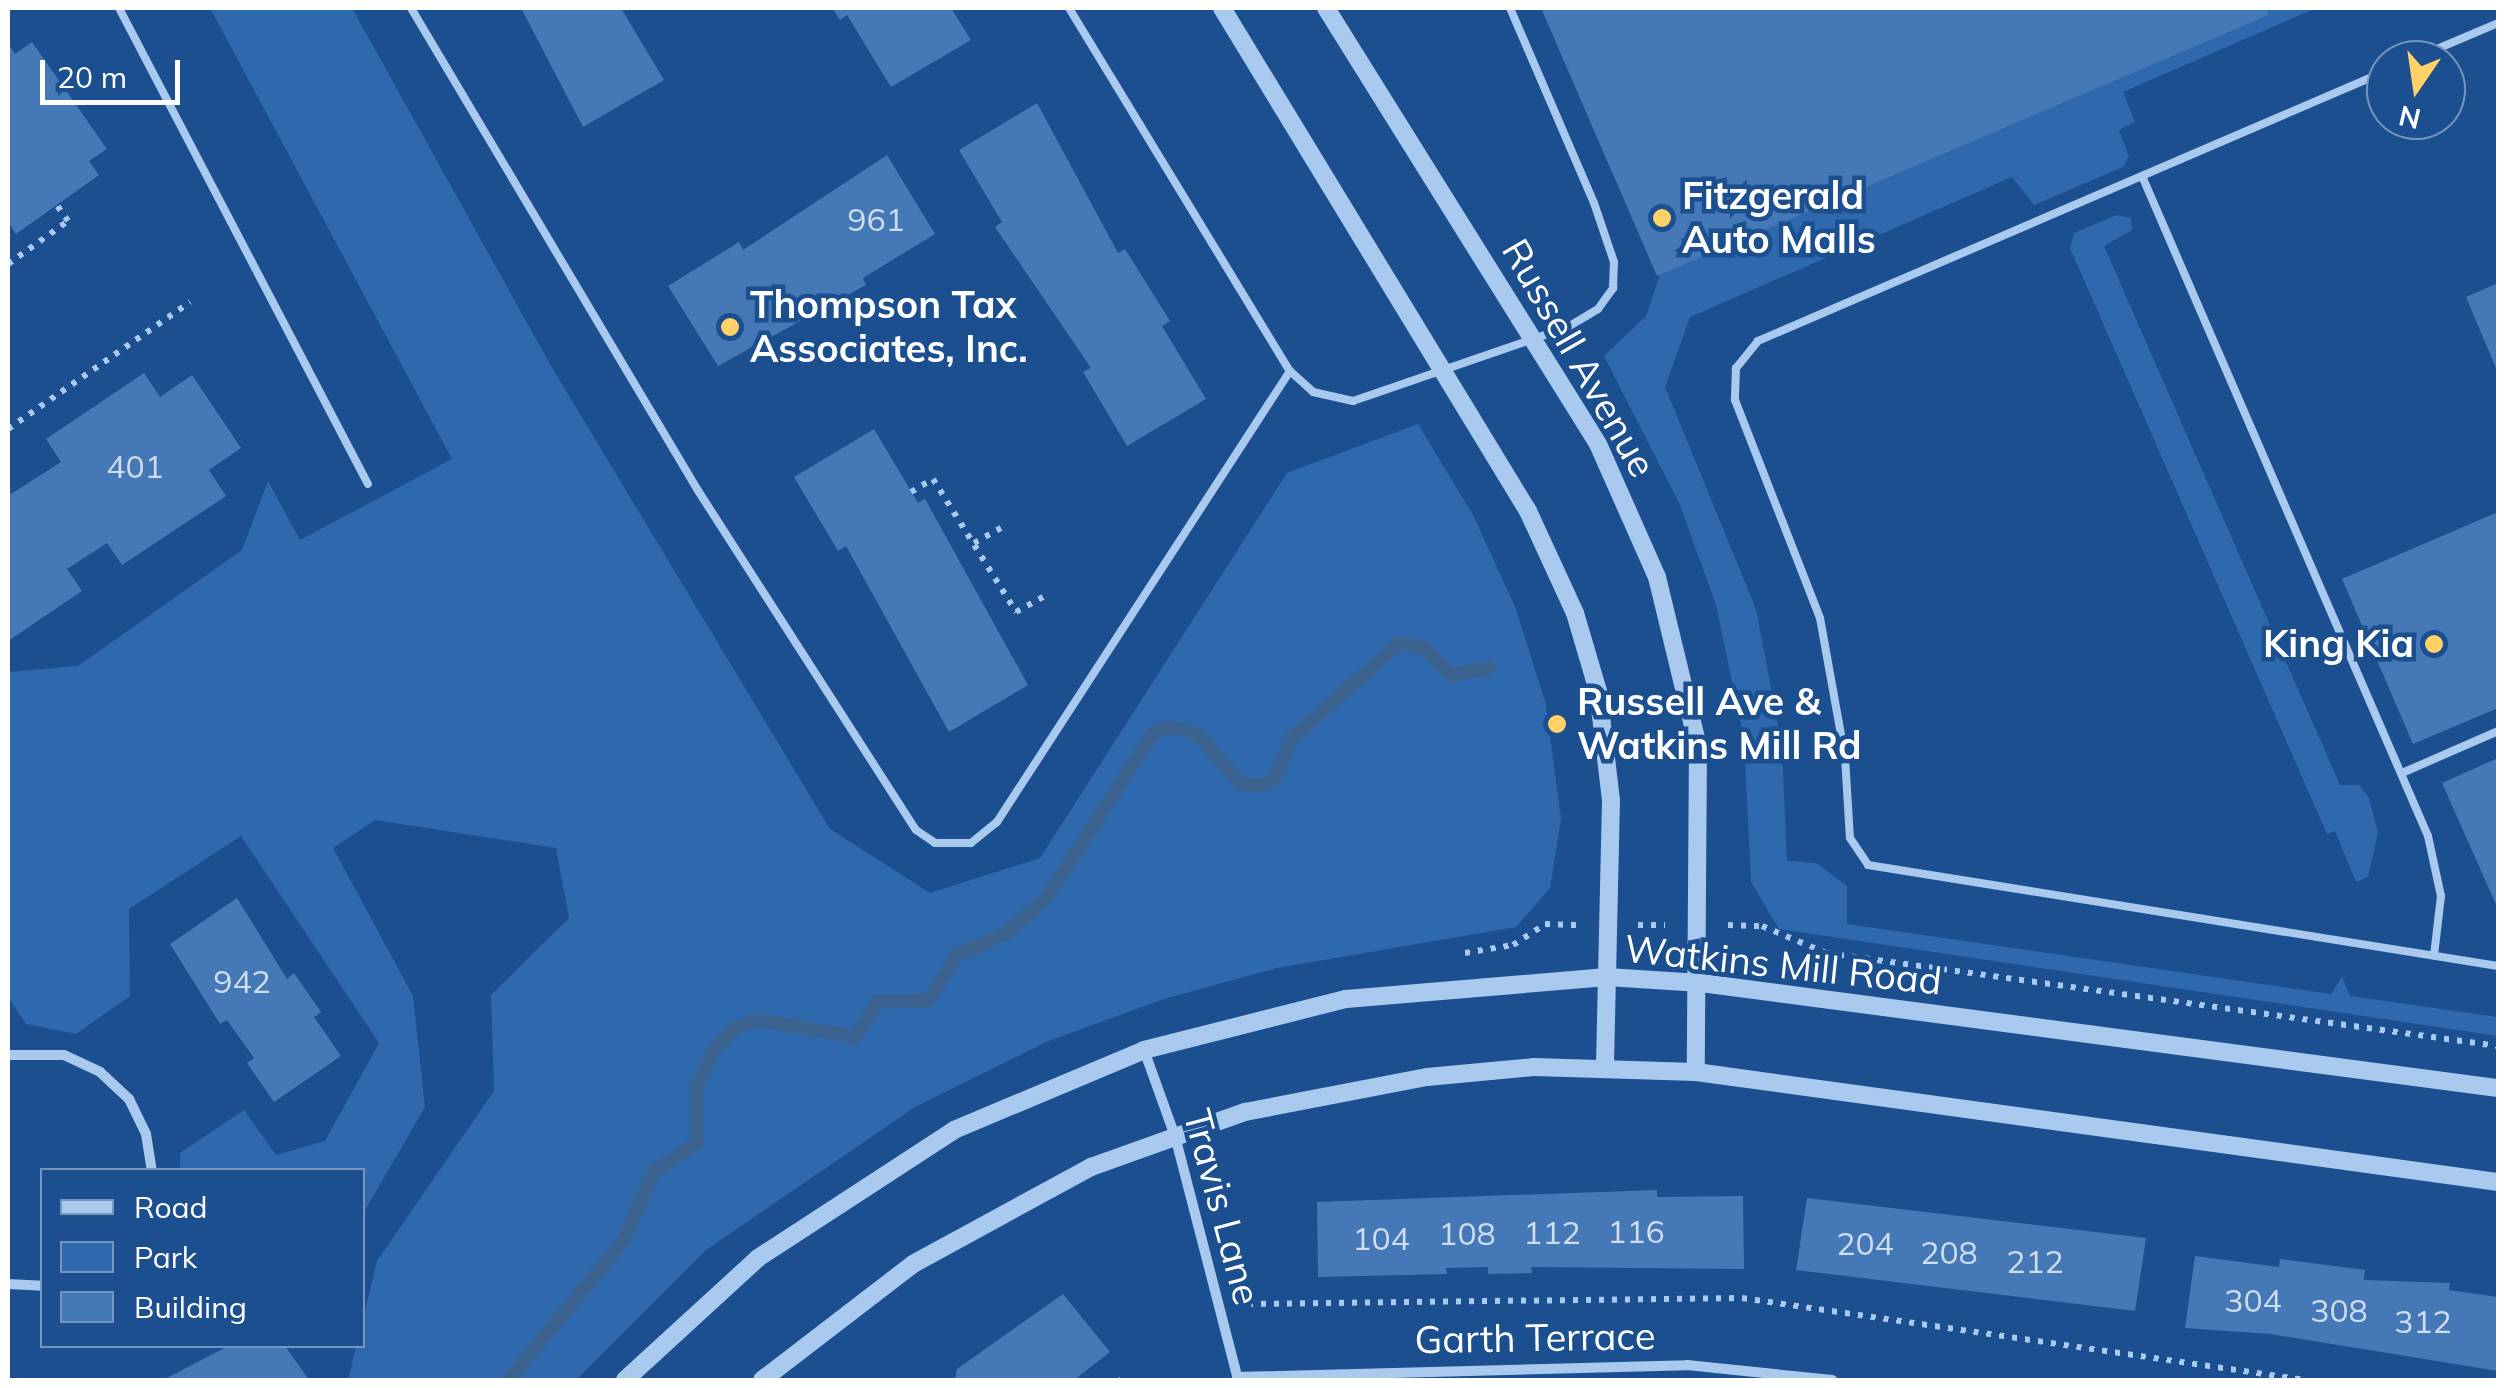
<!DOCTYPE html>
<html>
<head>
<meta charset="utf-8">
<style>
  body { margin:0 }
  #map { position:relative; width:2506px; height:1388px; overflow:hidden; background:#1b4f8f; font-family:Mulish,sans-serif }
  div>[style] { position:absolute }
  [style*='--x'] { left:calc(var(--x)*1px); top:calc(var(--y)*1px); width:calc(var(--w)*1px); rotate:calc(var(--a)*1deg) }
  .green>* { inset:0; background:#2e69ad }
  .stream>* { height:14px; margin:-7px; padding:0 7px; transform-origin:7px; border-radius:7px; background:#3c6290 }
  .building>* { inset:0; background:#4478b7 }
  .path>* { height:6px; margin-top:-3px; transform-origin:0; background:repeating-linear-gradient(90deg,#a9c9ee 0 5px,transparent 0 13px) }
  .service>* { height:8px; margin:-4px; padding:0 4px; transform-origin:4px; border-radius:4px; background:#a9c9ee }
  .minor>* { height:10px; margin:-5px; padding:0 5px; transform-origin:5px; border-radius:5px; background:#a9c9ee }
  .tertiary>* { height:18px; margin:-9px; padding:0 9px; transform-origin:9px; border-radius:9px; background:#a9c9ee }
  .dots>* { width:28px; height:28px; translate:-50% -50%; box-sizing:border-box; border:5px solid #1b4f8f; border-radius:50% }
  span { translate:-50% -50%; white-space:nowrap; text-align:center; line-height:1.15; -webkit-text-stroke:9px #1b4f8f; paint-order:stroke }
  .number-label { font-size:32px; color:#d0dded }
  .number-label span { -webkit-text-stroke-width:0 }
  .poi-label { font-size:38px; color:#fff; font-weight:700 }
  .left { translate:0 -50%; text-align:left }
  .right { translate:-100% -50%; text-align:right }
  .street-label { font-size:38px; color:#fff }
  .frame { position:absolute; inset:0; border:10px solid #fff; pointer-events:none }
  .legend { position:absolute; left:40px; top:1168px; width:325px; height:180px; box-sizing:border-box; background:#1b4f8f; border:2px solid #7695bc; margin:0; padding:12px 18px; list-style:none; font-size:30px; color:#fff }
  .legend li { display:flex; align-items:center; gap:20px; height:50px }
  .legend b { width:50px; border:2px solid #7695bc }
  .north { position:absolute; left:2366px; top:40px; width:100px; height:100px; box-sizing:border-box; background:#1b4f8f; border:2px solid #7695bc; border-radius:50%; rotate:193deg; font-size:28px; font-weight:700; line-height:40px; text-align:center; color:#fff }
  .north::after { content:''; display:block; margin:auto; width:35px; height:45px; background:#ffd166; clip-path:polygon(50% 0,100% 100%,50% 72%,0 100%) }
  .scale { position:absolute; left:40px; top:60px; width:140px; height:45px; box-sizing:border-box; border:5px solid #fff; border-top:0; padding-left:12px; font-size:30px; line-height:35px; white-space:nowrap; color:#fff; -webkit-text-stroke:8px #1b4f8f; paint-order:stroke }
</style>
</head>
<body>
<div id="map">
  <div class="green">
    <i style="clip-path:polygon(210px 8px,352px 8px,551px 366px,830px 829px,930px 893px,1040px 858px,1287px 473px,1418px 424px,1473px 515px,1516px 609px,1546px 705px,1561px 819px,1550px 888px,1516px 927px,1277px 968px,1164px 999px,1046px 1042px,915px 1107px,706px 1250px,576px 1380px,348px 1380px,377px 1261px,494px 1091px,491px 995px,569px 918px,556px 848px,375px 820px,333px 848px,413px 996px,425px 1107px,363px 1214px,362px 1170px,180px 1170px,180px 1153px,244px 1110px,276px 1155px,325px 1141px,379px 1043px,241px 836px,129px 909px,130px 996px,76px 1034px,26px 1024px,8px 997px,8px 672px,78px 666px,242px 550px,268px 481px,300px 540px,452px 459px)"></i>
    <i style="clip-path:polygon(2266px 8px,2316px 8px,2123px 92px,2135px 122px,2119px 130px,2129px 156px,2123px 167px,2034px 205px,2012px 177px,1690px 317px,1665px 387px,1756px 609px,1782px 746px,1787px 861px,1816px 863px,1847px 886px,1847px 924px,2331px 994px,2342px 977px,2350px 996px,2498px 1017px,2498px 1036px,1779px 929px,1751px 882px,1744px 739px,1716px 605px,1680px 505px,1604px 356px,1646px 316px,1660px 274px,2269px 15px)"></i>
    <i style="clip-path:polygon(2117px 215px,2131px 218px,2132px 230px,2104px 246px,2340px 785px,2359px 785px,2369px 798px,2378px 833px,2368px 877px,2356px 882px,2335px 831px,2327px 834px,2070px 248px,2074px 233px)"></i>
  </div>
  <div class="stream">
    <i style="--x:509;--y:1380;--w:181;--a:-50.6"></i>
    <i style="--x:624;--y:1240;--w:74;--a:-66.9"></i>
    <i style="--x:653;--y:1172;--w:53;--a:-33.4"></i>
    <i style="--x:697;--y:1143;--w:57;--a:-90"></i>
    <i style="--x:697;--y:1086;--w:39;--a:-66"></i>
    <i style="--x:713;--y:1050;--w:30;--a:-45"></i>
    <i style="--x:734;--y:1029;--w:27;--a:-20"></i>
    <i style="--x:759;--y:1020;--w:97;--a:10"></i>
    <i style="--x:855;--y:1037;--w:43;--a:-57.4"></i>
    <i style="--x:878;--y:1001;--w:50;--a:0"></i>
    <i style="--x:928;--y:1001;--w:54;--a:-57.8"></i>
    <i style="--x:957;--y:955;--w:52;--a:-23.6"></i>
    <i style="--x:1005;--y:934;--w:55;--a:-41.3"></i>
    <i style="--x:1046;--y:898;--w:197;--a:-57"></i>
    <i style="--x:1153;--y:733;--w:18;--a:-19"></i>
    <i style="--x:1170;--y:727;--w:28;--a:15"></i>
    <i style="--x:1197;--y:734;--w:67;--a:48.7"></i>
    <i style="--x:1241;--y:784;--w:18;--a:6"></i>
    <i style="--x:1259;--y:786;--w:17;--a:-24"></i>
    <i style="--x:1275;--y:779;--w:43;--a:-68.2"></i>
    <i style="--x:1291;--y:739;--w:144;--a:-41.6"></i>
    <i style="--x:1399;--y:643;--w:26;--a:11"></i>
    <i style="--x:1425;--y:648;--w:37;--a:46"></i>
    <i style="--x:1451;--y:675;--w:38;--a:-11"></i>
  </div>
  <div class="building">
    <i style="clip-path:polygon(521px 8px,621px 8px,664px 80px,583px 127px)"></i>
    <i style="clip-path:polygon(832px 8px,951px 8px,971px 40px,891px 87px,847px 15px,840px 20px)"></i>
    <i style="clip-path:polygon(1541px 8px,2266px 8px,2269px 15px,1657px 276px)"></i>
    <i style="clip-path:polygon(32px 42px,107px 149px,89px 161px,99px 175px,16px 234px,8px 222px,8px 43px,15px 54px)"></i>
    <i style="clip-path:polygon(1037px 103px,1118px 253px,1125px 249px,1170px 321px,1162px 326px,1206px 399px,1127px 446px,1083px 372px,1091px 368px,995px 227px,1002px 222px,959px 150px)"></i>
    <i style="clip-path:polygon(887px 155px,935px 234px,863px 278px,866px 285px,718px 366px,668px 286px,739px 242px,743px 250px)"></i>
    <i style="clip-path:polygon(2498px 283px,2498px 373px,2466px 297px)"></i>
    <i style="clip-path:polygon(144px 373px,160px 397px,192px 375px,241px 448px,209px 470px,226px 496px,122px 565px,107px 543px,67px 569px,82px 591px,8px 641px,8px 488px,11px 494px,61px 462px,46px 439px)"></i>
    <i style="clip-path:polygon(874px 429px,918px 503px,925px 499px,1028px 685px,949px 732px,846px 546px,838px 551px,794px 477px)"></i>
    <i style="clip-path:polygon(2498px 512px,2498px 708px,2413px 744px,2342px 579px)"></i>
    <i style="clip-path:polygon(2498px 758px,2498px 909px,2442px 783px)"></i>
    <i style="clip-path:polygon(237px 898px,287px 979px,294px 973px,321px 1012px,314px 1017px,341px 1056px,274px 1102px,247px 1063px,254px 1058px,227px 1020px,220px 1024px,170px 944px)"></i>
    <i style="clip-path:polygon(1657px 1190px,1657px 1197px,1743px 1196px,1744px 1269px,1531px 1267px,1532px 1273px,1488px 1274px,1488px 1267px,1446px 1268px,1447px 1274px,1318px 1277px,1317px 1202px)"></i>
    <i style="clip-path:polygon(1807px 1198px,2146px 1238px,2135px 1311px,1796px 1270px)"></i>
    <i style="clip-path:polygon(2195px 1256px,2279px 1267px,2280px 1259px,2365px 1270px,2364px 1280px,2450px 1283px,2449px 1290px,2498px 1297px,2498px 1371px,2270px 1334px,2185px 1328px)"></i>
    <i style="clip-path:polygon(1063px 1294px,1110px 1352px,1074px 1380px,955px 1380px,957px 1369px)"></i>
    <i style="clip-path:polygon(228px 1346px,285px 1346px,309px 1380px,163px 1380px)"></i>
  </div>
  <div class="path">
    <i style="--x:8;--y:264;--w:74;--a:-35.6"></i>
    <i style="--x:68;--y:221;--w:19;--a:-125"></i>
    <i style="--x:8;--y:429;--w:222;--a:-34.9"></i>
    <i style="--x:911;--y:492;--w:26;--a:-31"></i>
    <i style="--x:933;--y:479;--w:157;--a:58"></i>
    <i style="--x:1016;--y:612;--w:31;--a:-29"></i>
    <i style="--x:974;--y:543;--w:31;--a:-29"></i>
    <i style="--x:1638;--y:925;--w:27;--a:0"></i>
    <i style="--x:1728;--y:925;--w:34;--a:2"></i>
    <i style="--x:1762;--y:926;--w:69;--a:22.9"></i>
    <i style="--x:1826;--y:953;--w:678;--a:7.88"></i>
    <i style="--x:1465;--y:953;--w:49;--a:-9.5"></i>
    <i style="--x:1513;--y:945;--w:38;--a:-33"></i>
    <i style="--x:1545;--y:924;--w:35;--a:2"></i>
    <i style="--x:1248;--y:1304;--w:494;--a:-0.7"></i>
    <i style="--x:1742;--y:1298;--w:569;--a:8.29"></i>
    <i style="--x:1119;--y:1380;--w:1;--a:0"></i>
  </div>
  <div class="service">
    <i style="--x:119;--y:8;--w:537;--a:62.39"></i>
    <i style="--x:411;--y:8;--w:560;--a:59.26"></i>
    <i style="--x:697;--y:489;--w:405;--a:57.3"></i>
    <i style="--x:916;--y:830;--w:23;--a:34"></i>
    <i style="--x:935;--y:843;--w:36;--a:0"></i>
    <i style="--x:971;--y:843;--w:33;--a:-39"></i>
    <i style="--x:997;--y:822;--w:538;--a:-56.99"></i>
    <i style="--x:1069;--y:8;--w:425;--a:58.7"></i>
    <i style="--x:1290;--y:371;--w:31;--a:42"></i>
    <i style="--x:1313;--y:392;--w:41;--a:12.7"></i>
    <i style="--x:1353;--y:401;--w:227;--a:-19"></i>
    <i style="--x:1568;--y:327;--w:35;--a:-31"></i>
    <i style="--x:1598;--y:309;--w:26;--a:-54"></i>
    <i style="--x:1613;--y:288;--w:26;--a:-88"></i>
    <i style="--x:1614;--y:262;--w:62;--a:-108.7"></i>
    <i style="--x:1594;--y:203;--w:212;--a:-113.3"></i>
    <i style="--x:2411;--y:60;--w:95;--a:-23"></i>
    <i style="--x:2386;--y:71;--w:684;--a:156.74"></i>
    <i style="--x:1758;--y:341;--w:35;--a:129"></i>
    <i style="--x:1736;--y:368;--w:32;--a:92"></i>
    <i style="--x:1735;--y:400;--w:234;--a:68.7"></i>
    <i style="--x:1820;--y:618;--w:141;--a:79.8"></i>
    <i style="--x:1845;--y:757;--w:81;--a:86.5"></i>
    <i style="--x:1850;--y:838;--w:32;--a:56"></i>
    <i style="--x:1868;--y:865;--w:638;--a:9.11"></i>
    <i style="--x:2142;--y:176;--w:719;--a:66.57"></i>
    <i style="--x:2428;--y:836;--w:61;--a:77.8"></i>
    <i style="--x:2441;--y:896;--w:60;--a:96.7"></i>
    <i style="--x:2402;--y:773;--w:105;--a:-23.6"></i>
  </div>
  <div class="minor">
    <i style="--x:1144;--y:1050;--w:91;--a:70.2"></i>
    <i style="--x:1175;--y:1136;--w:252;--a:75.5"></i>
    <i style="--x:8;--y:1055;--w:56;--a:0"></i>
    <i style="--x:64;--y:1055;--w:40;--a:25"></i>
    <i style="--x:100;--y:1072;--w:40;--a:43"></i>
    <i style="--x:129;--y:1099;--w:39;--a:64"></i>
    <i style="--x:146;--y:1134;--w:36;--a:81"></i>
    <i style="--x:8;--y:1284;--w:34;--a:3"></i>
    <i style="--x:1237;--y:1377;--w:450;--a:-1.5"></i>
    <i style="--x:1687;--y:1365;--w:146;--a:5.9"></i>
  </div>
  <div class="tertiary">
    <i style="--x:1222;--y:8;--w:589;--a:58.69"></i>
    <i style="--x:1528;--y:511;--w:112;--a:65.3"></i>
    <i style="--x:1575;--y:613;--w:81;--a:73.6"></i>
    <i style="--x:1598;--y:691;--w:110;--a:83.2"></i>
    <i style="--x:1611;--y:800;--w:267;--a:91.3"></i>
    <i style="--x:1326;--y:8;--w:514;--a:58.04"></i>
    <i style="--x:1598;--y:444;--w:145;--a:66.1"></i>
    <i style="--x:1657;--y:577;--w:174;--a:76.4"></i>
    <i style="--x:1698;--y:746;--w:326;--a:90.4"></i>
    <i style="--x:625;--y:1380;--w:180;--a:-42.5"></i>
    <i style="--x:758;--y:1258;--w:234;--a:-33.1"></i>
    <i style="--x:954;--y:1130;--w:206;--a:-22.8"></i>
    <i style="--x:1144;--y:1050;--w:208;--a:-14.2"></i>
    <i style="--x:1346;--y:999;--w:262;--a:-4.8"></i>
    <i style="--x:1607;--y:977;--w:94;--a:3.7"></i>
    <i style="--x:1701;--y:983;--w:804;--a:7.51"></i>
    <i style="--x:762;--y:1380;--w:190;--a:-37.5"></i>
    <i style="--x:913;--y:1264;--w:203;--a:-28.6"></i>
    <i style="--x:1091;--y:1167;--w:164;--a:-19.7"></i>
    <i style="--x:1245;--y:1112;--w:185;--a:-10.9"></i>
    <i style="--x:1427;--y:1077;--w:107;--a:-5.3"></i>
    <i style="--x:1534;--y:1067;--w:162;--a:1.8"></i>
    <i style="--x:1696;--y:1072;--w:810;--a:7.81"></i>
  </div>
  <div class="dots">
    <i style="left:1662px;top:218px;background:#ffd166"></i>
    <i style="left:730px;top:327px;background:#ffd166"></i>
    <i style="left:2434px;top:644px;background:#ffd166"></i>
    <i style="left:1557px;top:724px;background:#ffd166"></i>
  </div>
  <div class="number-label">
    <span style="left:876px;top:219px">961</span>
    <span style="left:135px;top:466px">401</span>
    <span style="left:242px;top:981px">942</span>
    <span style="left:1636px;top:1231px">116</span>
    <span style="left:1552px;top:1232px">112</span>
    <span style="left:1467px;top:1233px">108</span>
    <span style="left:1381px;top:1238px">104</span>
    <span style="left:1865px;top:1243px">204</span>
    <span style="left:1949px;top:1252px">208</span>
    <span style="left:2035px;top:1261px">212</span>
    <span style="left:2253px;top:1300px">304</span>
    <span style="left:2339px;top:1310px">308</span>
    <span style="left:2423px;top:1321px">312</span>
  </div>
  <div class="poi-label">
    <span class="left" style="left:1682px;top:218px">Fitzgerald<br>Auto Malls</span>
    <span class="left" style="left:750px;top:327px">Thompson Tax<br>Associates, Inc.</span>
    <span class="right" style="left:2414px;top:644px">King Kia</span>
    <span class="left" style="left:1577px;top:724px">Russell Ave &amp;<br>Watkins Mill Rd</span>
  </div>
  <div class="street-label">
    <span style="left:1579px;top:358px;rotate:60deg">Russell Avenue</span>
    <span style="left:1783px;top:965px;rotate:6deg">Watkins Mill Road</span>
    <span style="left:1222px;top:1207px;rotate:75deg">Travis Lane</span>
    <span style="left:1535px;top:1338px;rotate:-1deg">Garth Terrace</span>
  </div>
  <div class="frame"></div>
  <ul class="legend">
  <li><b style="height:12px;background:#a9c9ee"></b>Road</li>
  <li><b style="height:28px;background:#2e69ad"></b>Park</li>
  <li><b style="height:28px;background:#4478b7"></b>Building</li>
  </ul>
  <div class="north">N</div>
  <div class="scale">20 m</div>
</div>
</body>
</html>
